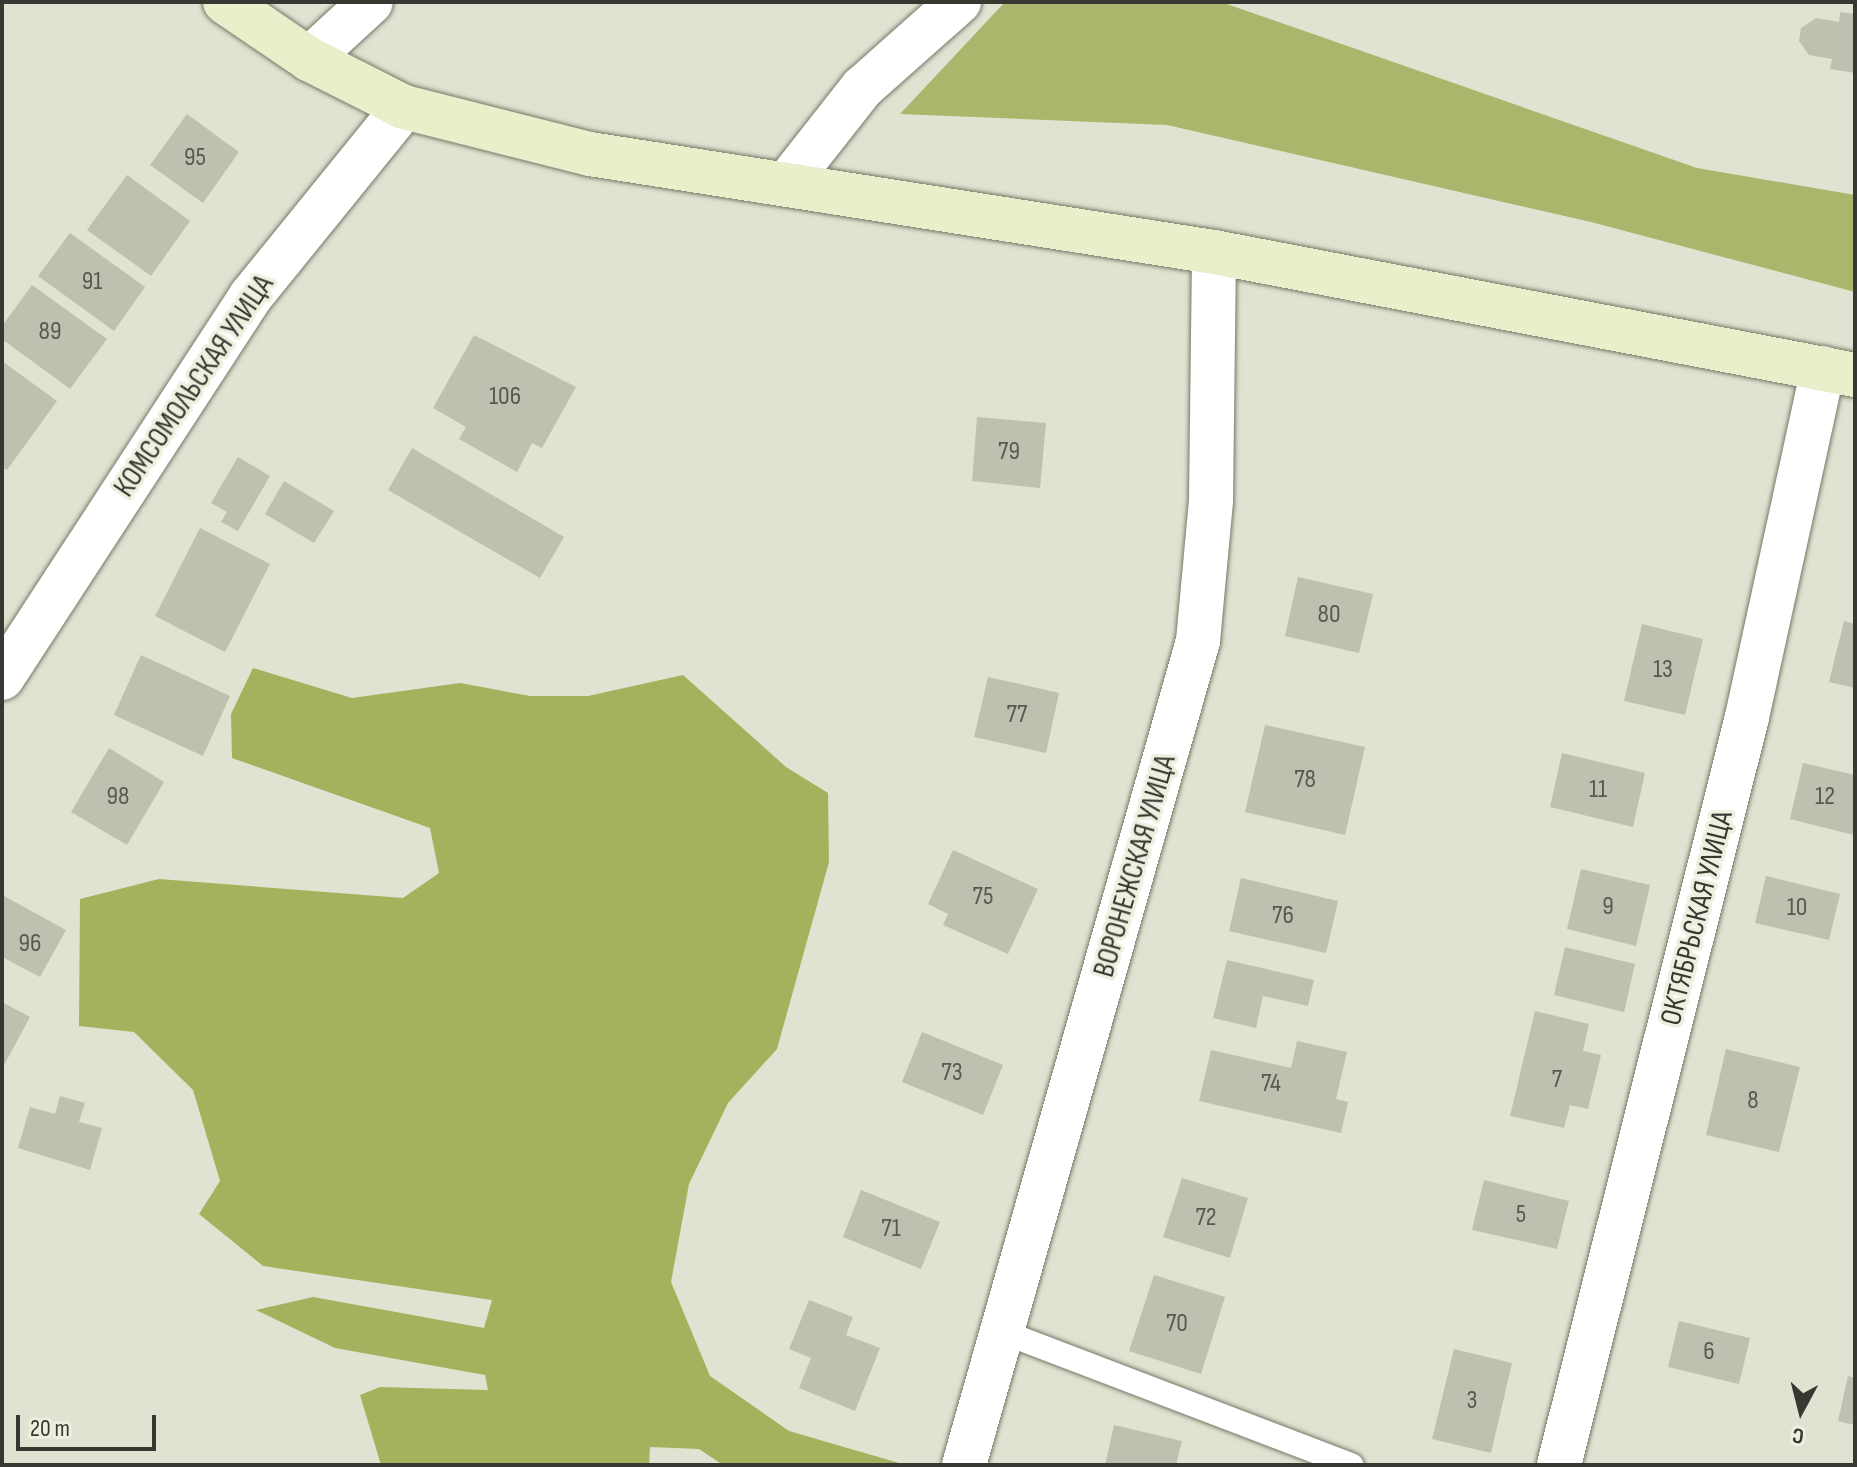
<!DOCTYPE html>
<html>
<head>
<meta charset="utf-8">
<style>
  body { margin:0 }
  #map { position:relative; width:1857px; height:1467px; overflow:hidden; background:#dfe3d1; font-family:"Sofia Sans Condensed",sans-serif }
  div>[style] { position:absolute }
  [style*='--x'] { left:calc(var(--x)*1px); top:calc(var(--y)*1px); width:calc(var(--w)*1px); rotate:calc(var(--a)*1deg) }
  .green>* { inset:0; background:#a8b76b }
  .forest>* { inset:0; background:#a3b35d }
  .building>* { inset:0; background:#bdc1af }
  .roads { filter:drop-shadow(0 0 2px #757968) drop-shadow(0 0 2px #757968) }
  .lane>* { height:24px; margin:-12px; padding:0 12px; transform-origin:12px; border-radius:12px; background:#fff }
  .street>* { height:44px; margin:-22px; padding:0 22px; transform-origin:22px; border-radius:22px; background:#fff }
  .secondary>* { height:44px; margin:-22px; padding:0 22px; transform-origin:22px; border-radius:22px; background:#e9efca }
  span { translate:-50% -50%; white-space:nowrap; text-align:center; line-height:1.15; -webkit-text-stroke:7px #ecf0de; paint-order:stroke }
  .number-label { font-size:26px; color:#585a50 }
  .number-label span { -webkit-text-stroke-width:0 }
  .street-label { font-size:30px; color:#363831 }
  .frame { position:absolute; inset:0; border:4px solid #363831; pointer-events:none }
  .north { position:absolute; left:1761px; top:1371px; width:80px; height:80px; -webkit-text-stroke:6px #ecf0de; paint-order:stroke; rotate:187deg; font-size:22px; font-weight:700; line-height:32px; text-align:center; color:#363831 }
  .north::after { content:''; display:block; margin:auto; width:28px; height:36px; background:#363831; clip-path:polygon(50% 0,100% 100%,50% 72%,0 100%) }
  .scale { position:absolute; left:16px; top:1415px; width:140px; height:36px; box-sizing:border-box; border:4px solid #363831; border-top:0; padding-left:10px; font-size:24px; line-height:28px; white-space:nowrap; color:#363831; -webkit-text-stroke:6px #ecf0de; paint-order:stroke }
</style>
</head>
<body>
<div id="map">
  <div class="green">
    <i style="clip-path:polygon(1005px 2px,1221px 2px,1697px 168px,1855px 195px,1855px 292px,1591px 222px,1167px 125px,900px 114px)"></i>
  </div>
  <div class="forest">
    <i style="clip-path:polygon(253px 668px,352px 698px,460px 683px,530px 696px,588px 696px,683px 675px,786px 767px,828px 793px,829px 862px,777px 1049px,728px 1103px,689px 1184px,671px 1282px,710px 1376px,789px 1431px,906px 1465px,723px 1465px,699px 1449px,650px 1447px,649px 1465px,381px 1465px,360px 1395px,380px 1387px,488px 1390px,485px 1375px,335px 1348px,256px 1310px,313px 1297px,484px 1328px,492px 1300px,263px 1266px,199px 1214px,220px 1181px,193px 1090px,134px 1032px,79px 1026px,80px 899px,159px 879px,403px 898px,439px 873px,430px 828px,232px 758px,231px 714px)"></i>
  </div>
  <div class="building">
    <i style="clip-path:polygon(1840px 12px,1855px 14px,1855px 73px,1830px 69px,1832px 59px,1809px 55px,1799px 41px,1801px 28px,1816px 18px,1839px 22px)"></i>
    <i style="clip-path:polygon(187px 114px,239px 152px,203px 203px,150px 165px)"></i>
    <i style="clip-path:polygon(127px 175px,190px 221px,151px 276px,87px 230px)"></i>
    <i style="clip-path:polygon(70px 233px,145px 287px,114px 331px,38px 276px)"></i>
    <i style="clip-path:polygon(32px 285px,107px 339px,70px 389px,2px 339px,2px 326px)"></i>
    <i style="clip-path:polygon(474px 335px,576px 387px,542px 448px,532px 443px,517px 472px,459px 439px,466px 427px,433px 408px)"></i>
    <i style="clip-path:polygon(2px 361px,57px 401px,7px 470px,2px 467px)"></i>
    <i style="clip-path:polygon(977px 417px,1046px 423px,1040px 488px,972px 481px)"></i>
    <i style="clip-path:polygon(412px 448px,564px 537px,540px 578px,388px 490px)"></i>
    <i style="clip-path:polygon(238px 457px,270px 476px,238px 531px,221px 522px,227px 512px,211px 503px)"></i>
    <i style="clip-path:polygon(284px 481px,334px 511px,314px 543px,265px 514px)"></i>
    <i style="clip-path:polygon(200px 528px,270px 564px,225px 652px,155px 616px)"></i>
    <i style="clip-path:polygon(1298px 577px,1373px 594px,1359px 653px,1285px 636px)"></i>
    <i style="clip-path:polygon(1844px 621px,1855px 624px,1855px 688px,1829px 682px)"></i>
    <i style="clip-path:polygon(1642px 624px,1703px 639px,1685px 715px,1624px 701px)"></i>
    <i style="clip-path:polygon(141px 655px,230px 696px,203px 756px,114px 715px)"></i>
    <i style="clip-path:polygon(988px 677px,1059px 693px,1046px 753px,974px 737px)"></i>
    <i style="clip-path:polygon(1265px 725px,1365px 747px,1345px 835px,1245px 812px)"></i>
    <i style="clip-path:polygon(109px 748px,164px 782px,127px 845px,71px 812px)"></i>
    <i style="clip-path:polygon(1562px 753px,1645px 773px,1633px 827px,1550px 807px)"></i>
    <i style="clip-path:polygon(1803px 763px,1855px 775px,1854px 835px,1790px 819px)"></i>
    <i style="clip-path:polygon(953px 850px,1038px 889px,1008px 954px,943px 925px,948px 914px,928px 904px)"></i>
    <i style="clip-path:polygon(1581px 869px,1650px 885px,1636px 946px,1567px 929px)"></i>
    <i style="clip-path:polygon(1766px 876px,1840px 894px,1829px 940px,1755px 923px)"></i>
    <i style="clip-path:polygon(1241px 878px,1338px 901px,1326px 953px,1229px 931px)"></i>
    <i style="clip-path:polygon(4px 896px,66px 930px,40px 977px,2px 957px)"></i>
    <i style="clip-path:polygon(1565px 947px,1635px 964px,1624px 1012px,1554px 995px)"></i>
    <i style="clip-path:polygon(1227px 960px,1314px 980px,1308px 1006px,1263px 996px,1256px 1028px,1213px 1018px)"></i>
    <i style="clip-path:polygon(2px 1002px,30px 1017px,2px 1069px)"></i>
    <i style="clip-path:polygon(1535px 1011px,1589px 1024px,1583px 1051px,1601px 1055px,1588px 1109px,1570px 1105px,1564px 1128px,1510px 1116px)"></i>
    <i style="clip-path:polygon(922px 1032px,1003px 1065px,983px 1115px,902px 1082px)"></i>
    <i style="clip-path:polygon(1297px 1041px,1347px 1052px,1336px 1099px,1348px 1102px,1341px 1133px,1199px 1101px,1211px 1050px,1291px 1068px)"></i>
    <i style="clip-path:polygon(1726px 1049px,1800px 1067px,1779px 1152px,1706px 1135px)"></i>
    <i style="clip-path:polygon(60px 1096px,85px 1103px,79px 1122px,102px 1128px,90px 1170px,18px 1148px,30px 1107px,55px 1114px)"></i>
    <i style="clip-path:polygon(1182px 1178px,1248px 1198px,1230px 1258px,1163px 1237px)"></i>
    <i style="clip-path:polygon(1484px 1180px,1569px 1201px,1557px 1249px,1472px 1230px)"></i>
    <i style="clip-path:polygon(861px 1190px,940px 1222px,921px 1269px,843px 1237px)"></i>
    <i style="clip-path:polygon(1154px 1275px,1225px 1297px,1201px 1374px,1129px 1351px)"></i>
    <i style="clip-path:polygon(809px 1300px,853px 1317px,846px 1335px,880px 1348px,855px 1411px,799px 1388px,811px 1358px,789px 1349px)"></i>
    <i style="clip-path:polygon(1679px 1321px,1750px 1338px,1739px 1384px,1668px 1367px)"></i>
    <i style="clip-path:polygon(1454px 1349px,1512px 1363px,1491px 1453px,1432px 1439px)"></i>
    <i style="clip-path:polygon(1848px 1376px,1855px 1378px,1855px 1425px,1838px 1421px)"></i>
    <i style="clip-path:polygon(1114px 1425px,1182px 1441px,1176px 1465px,1105px 1465px)"></i>
  </div>
  <div class="roads">
    <div class="lane">
      <i style="--x:1003;--y:1332;--w:373;--a:20.9"></i>
    </div>
    <div class="street">
      <i style="--x:309;--y:59;--w:84;--a:-42.6"></i>
      <i style="--x:788;--y:182;--w:120;--a:-51.8"></i>
      <i style="--x:862;--y:88;--w:130;--a:-41.6"></i>
      <i style="--x:2;--y:678;--w:456;--a:-56.9"></i>
      <i style="--x:251;--y:296;--w:243;--a:-51"></i>
      <i style="--x:964;--y:1465;--w:857;--a:-74.15"></i>
      <i style="--x:1198;--y:641;--w:142;--a:-84.7"></i>
      <i style="--x:1211;--y:500;--w:248;--a:-89.3"></i>
      <i style="--x:1559;--y:1465;--w:771;--a:-75.89"></i>
      <i style="--x:1747;--y:717;--w:357;--a:-77.7"></i>
    </div>
    <div class="secondary">
      <i style="--x:225;--y:2;--w:102;--a:34.2"></i>
      <i style="--x:309;--y:59;--w:106;--a:26.8"></i>
      <i style="--x:404;--y:107;--w:192;--a:14.2"></i>
      <i style="--x:590;--y:154;--w:632;--a:8.93"></i>
      <i style="--x:1214;--y:252;--w:653;--a:10.86"></i>
    </div>
  </div>
  <div class="number-label">
    <span style="left:195px;top:158px">95</span>
    <span style="left:92px;top:282px">91</span>
    <span style="left:50px;top:332px">89</span>
    <span style="left:505px;top:397px">106</span>
    <span style="left:1009px;top:452px">79</span>
    <span style="left:1329px;top:615px">80</span>
    <span style="left:1663px;top:670px">13</span>
    <span style="left:1017px;top:715px">77</span>
    <span style="left:1305px;top:780px">78</span>
    <span style="left:1598px;top:790px">11</span>
    <span style="left:118px;top:797px">98</span>
    <span style="left:1825px;top:797px">12</span>
    <span style="left:983px;top:897px">75</span>
    <span style="left:1608px;top:907px">9</span>
    <span style="left:1797px;top:908px">10</span>
    <span style="left:1283px;top:916px">76</span>
    <span style="left:30px;top:944px">96</span>
    <span style="left:952px;top:1073px">73</span>
    <span style="left:1557px;top:1080px">7</span>
    <span style="left:1271px;top:1084px">74</span>
    <span style="left:1753px;top:1101px">8</span>
    <span style="left:1521px;top:1215px">5</span>
    <span style="left:1206px;top:1218px">72</span>
    <span style="left:891px;top:1229px">71</span>
    <span style="left:1177px;top:1324px">70</span>
    <span style="left:1709px;top:1352px">6</span>
    <span style="left:1472px;top:1401px">3</span>
  </div>
  <div class="street-label">
    <span style="left:194px;top:386px;rotate:-56deg">КОМСОМОЛЬСКАЯ УЛИЦА</span>
    <span style="left:1135px;top:866px;rotate:-74deg">ВОРОНЕЖСКАЯ УЛИЦА</span>
    <span style="left:1697px;top:918px;rotate:-76deg">ОКТЯБРЬСКАЯ УЛИЦА</span>
  </div>
  <div class="frame"></div>
  <div class="north">С</div>
  <div class="scale">20 m</div>
</div>
</body>
</html>
